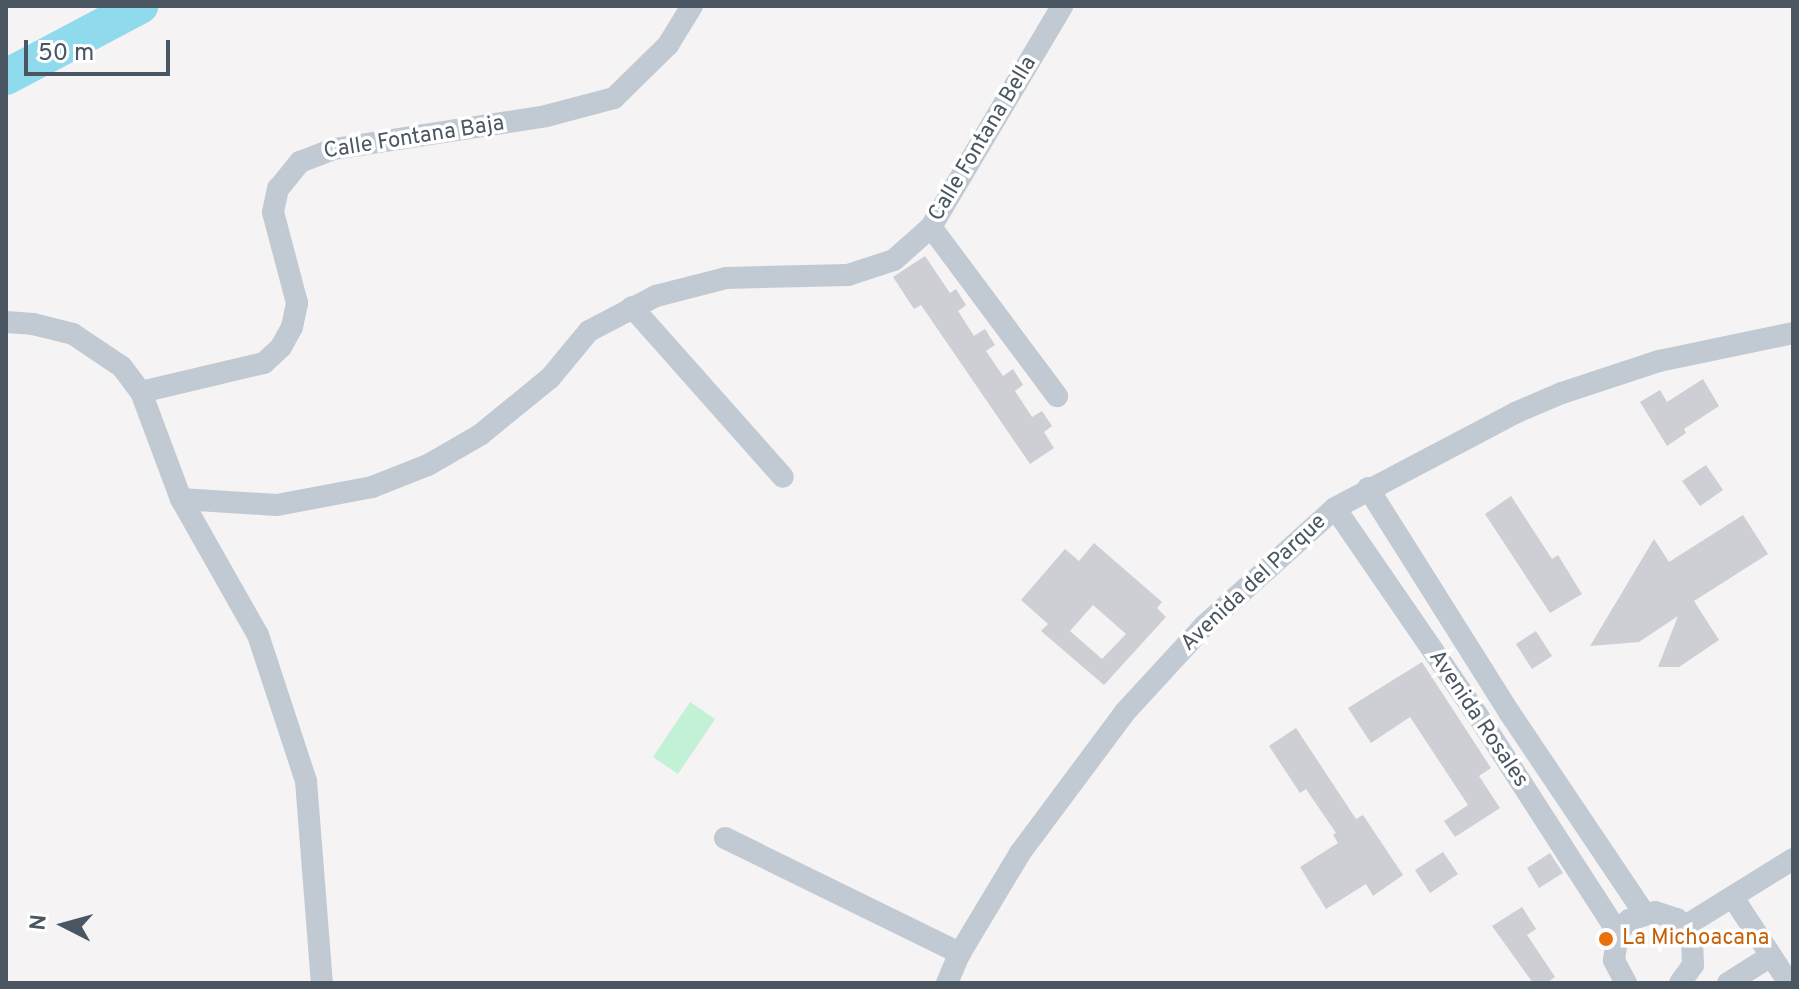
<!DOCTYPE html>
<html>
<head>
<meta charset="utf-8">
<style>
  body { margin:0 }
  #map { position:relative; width:1799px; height:989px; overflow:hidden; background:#f5f3f3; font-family:Overpass,sans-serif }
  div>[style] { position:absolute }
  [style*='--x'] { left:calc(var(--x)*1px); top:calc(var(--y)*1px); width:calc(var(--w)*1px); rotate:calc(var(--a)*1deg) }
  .green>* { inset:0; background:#c3f1d5 }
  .river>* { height:36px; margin:-18px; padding:0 18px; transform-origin:18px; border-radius:18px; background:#90daee }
  .building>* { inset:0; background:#cdcfd5 }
  .minor>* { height:22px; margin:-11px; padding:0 11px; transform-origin:11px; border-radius:11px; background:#c1cad2 }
  .dots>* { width:22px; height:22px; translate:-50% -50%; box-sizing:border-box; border:4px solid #fff; border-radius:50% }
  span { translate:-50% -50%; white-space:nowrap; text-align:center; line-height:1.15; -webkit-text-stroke:7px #fff; paint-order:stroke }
  .street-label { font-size:22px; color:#4a5661 }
  .food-label { font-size:22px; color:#c56008 }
  .left { translate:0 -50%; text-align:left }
  .frame { position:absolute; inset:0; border:8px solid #4a5661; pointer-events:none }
  .north { position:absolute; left:24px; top:885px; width:80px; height:80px; -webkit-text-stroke:6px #fff; paint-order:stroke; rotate:276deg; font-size:22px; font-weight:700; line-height:32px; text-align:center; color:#4a5661 }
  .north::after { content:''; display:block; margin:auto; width:28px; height:36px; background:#4a5661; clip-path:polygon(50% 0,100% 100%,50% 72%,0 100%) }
  .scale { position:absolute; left:24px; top:40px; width:146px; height:36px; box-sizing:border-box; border:4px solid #4a5661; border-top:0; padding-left:10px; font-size:24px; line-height:28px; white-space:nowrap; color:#4a5661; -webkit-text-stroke:6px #fff; paint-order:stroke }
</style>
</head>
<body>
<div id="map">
  <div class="green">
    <i style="clip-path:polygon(690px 702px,715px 719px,678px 774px,653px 757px)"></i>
  </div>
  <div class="river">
    <i style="--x:6;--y:77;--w:152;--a:-27.9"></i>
  </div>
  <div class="building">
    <i style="clip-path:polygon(925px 256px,950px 293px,956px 289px,966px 305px,958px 311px,974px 336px,985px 329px,995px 345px,986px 351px,1003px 376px,1013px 369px,1023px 385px,1015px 391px,1032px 417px,1042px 411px,1052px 426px,1044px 432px,1054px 448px,1030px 464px,921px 305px,914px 309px,893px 277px)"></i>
    <i style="clip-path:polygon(1703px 379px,1719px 406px,1684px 429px,1686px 433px,1667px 446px,1640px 402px,1660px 390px,1667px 402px)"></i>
    <i style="clip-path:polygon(1706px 465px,1723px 490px,1700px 506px,1682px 481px)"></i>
    <i style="clip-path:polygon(1511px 496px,1552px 559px,1558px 555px,1582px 594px,1550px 613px,1485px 514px)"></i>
    <i style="clip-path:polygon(1743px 515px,1768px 554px,1694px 601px,1719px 640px,1679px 667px,1658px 667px,1678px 616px,1639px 642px,1590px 646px,1654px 539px,1669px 562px)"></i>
    <i style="clip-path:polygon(evenodd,1094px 543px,1162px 602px,1157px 608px,1166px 617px,1104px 685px,1041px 631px,1048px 624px,1021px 600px,1065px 549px,1079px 561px,1094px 543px,1093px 605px,1126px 634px,1102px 659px,1070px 631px,1093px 605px)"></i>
    <i style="clip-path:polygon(1536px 631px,1552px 656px,1532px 669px,1516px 644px)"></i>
    <i style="clip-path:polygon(1422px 662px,1491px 768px,1479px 776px,1500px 808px,1455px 837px,1444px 821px,1468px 805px,1410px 717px,1371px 743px,1348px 708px)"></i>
    <i style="clip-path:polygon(1296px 728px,1356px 819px,1363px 815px,1403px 875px,1373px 896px,1366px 884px,1326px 909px,1300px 867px,1338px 843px,1333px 835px,1336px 833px,1306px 789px,1300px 793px,1269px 746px)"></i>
    <i style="clip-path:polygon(1443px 852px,1458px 874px,1430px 893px,1415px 870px)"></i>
    <i style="clip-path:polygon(1550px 853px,1563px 873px,1539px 888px,1527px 868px)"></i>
    <i style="clip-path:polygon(1522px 907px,1536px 929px,1527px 935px,1555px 977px,1546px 983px,1533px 983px,1492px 926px)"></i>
  </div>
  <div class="minor">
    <i style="--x:931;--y:227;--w:211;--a:53.3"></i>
    <i style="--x:632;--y:307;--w:227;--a:48.4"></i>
    <i style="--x:6;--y:322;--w:27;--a:4"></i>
    <i style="--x:33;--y:324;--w:41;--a:14"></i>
    <i style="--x:73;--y:334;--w:59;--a:34"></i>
    <i style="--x:122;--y:367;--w:31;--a:53"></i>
    <i style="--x:141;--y:392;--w:114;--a:69.5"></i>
    <i style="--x:181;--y:499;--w:156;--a:60.5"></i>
    <i style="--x:258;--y:635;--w:154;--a:71.8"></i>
    <i style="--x:306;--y:781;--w:203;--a:85.5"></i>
    <i style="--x:141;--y:392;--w:126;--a:-13.3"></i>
    <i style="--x:264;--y:363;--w:23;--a:-43"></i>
    <i style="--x:281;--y:347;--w:23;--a:-61"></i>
    <i style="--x:292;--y:327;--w:25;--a:-78"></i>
    <i style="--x:297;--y:303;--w:94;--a:-104.8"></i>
    <i style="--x:273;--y:212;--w:24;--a:-78"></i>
    <i style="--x:278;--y:189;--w:35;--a:-51"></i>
    <i style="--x:300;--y:162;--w:36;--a:-21"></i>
    <i style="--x:334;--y:149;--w:215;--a:-8.8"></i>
    <i style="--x:546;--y:116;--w:70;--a:-14.8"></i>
    <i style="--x:614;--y:98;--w:76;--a:-44.5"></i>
    <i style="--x:668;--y:45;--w:46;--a:-58.4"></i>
    <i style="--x:1368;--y:488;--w:265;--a:57.8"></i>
    <i style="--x:1509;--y:712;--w:242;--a:56.1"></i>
    <i style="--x:181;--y:499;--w:96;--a:3.6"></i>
    <i style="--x:277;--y:505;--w:97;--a:-10.7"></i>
    <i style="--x:372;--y:487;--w:60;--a:-21.4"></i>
    <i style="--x:428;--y:465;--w:60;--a:-30"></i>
    <i style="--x:480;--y:435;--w:90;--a:-39.2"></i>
    <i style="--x:550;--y:378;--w:61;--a:-50.3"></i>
    <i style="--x:589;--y:331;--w:76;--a:-27.6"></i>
    <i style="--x:656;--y:296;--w:72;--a:-14.4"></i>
    <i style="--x:726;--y:278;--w:122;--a:-1.4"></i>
    <i style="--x:848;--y:275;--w:48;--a:-18.1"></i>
    <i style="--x:894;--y:260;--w:50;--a:-41.7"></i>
    <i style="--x:931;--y:227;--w:257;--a:-59.3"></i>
    <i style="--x:1335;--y:508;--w:267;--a:55.5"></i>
    <i style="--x:1486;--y:728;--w:244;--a:57.2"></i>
    <i style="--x:725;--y:838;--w:262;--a:26.1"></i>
    <i style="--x:1734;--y:899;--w:100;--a:56.8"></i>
    <i style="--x:1685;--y:926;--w:127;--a:-31.8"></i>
    <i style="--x:947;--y:983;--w:33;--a:-67"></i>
    <i style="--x:960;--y:953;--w:117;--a:-59"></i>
    <i style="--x:1020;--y:853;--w:176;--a:-53.3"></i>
    <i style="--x:1125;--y:712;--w:117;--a:-47.4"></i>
    <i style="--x:1204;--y:626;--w:176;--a:-42"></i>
    <i style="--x:1335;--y:508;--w:204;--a:-27.8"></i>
    <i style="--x:1515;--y:413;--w:51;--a:-23.1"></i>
    <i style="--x:1562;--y:393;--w:102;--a:-18.3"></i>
    <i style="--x:1659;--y:361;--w:137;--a:-11.8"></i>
    <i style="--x:1626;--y:983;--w:26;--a:-118"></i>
    <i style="--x:1614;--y:960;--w:27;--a:-82"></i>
    <i style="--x:1618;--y:933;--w:17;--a:-50"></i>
    <i style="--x:1629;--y:920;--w:27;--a:-17"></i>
    <i style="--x:1655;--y:912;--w:23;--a:18"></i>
    <i style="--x:1677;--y:919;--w:24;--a:52"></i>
    <i style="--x:1692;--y:938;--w:27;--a:88"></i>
    <i style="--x:1693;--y:965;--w:22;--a:126"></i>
    <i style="--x:1728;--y:983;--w:51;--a:-32.1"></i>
  </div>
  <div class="dots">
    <i style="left:1606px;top:939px;background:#e8710a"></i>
  </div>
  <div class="street-label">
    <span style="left:414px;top:138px;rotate:-9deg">Calle Fontana Baja</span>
    <span style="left:983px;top:139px;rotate:-59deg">Calle Fontana Bella</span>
    <span style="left:1254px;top:583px;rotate:-43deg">Avenida del Parque</span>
    <span style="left:1478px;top:719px;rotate:56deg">Avenida Rosales</span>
  </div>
  <div class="food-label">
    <span class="left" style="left:1622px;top:939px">La Michoacana</span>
  </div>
  <div class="frame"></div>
  <div class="north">N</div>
  <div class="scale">50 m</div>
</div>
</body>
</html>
